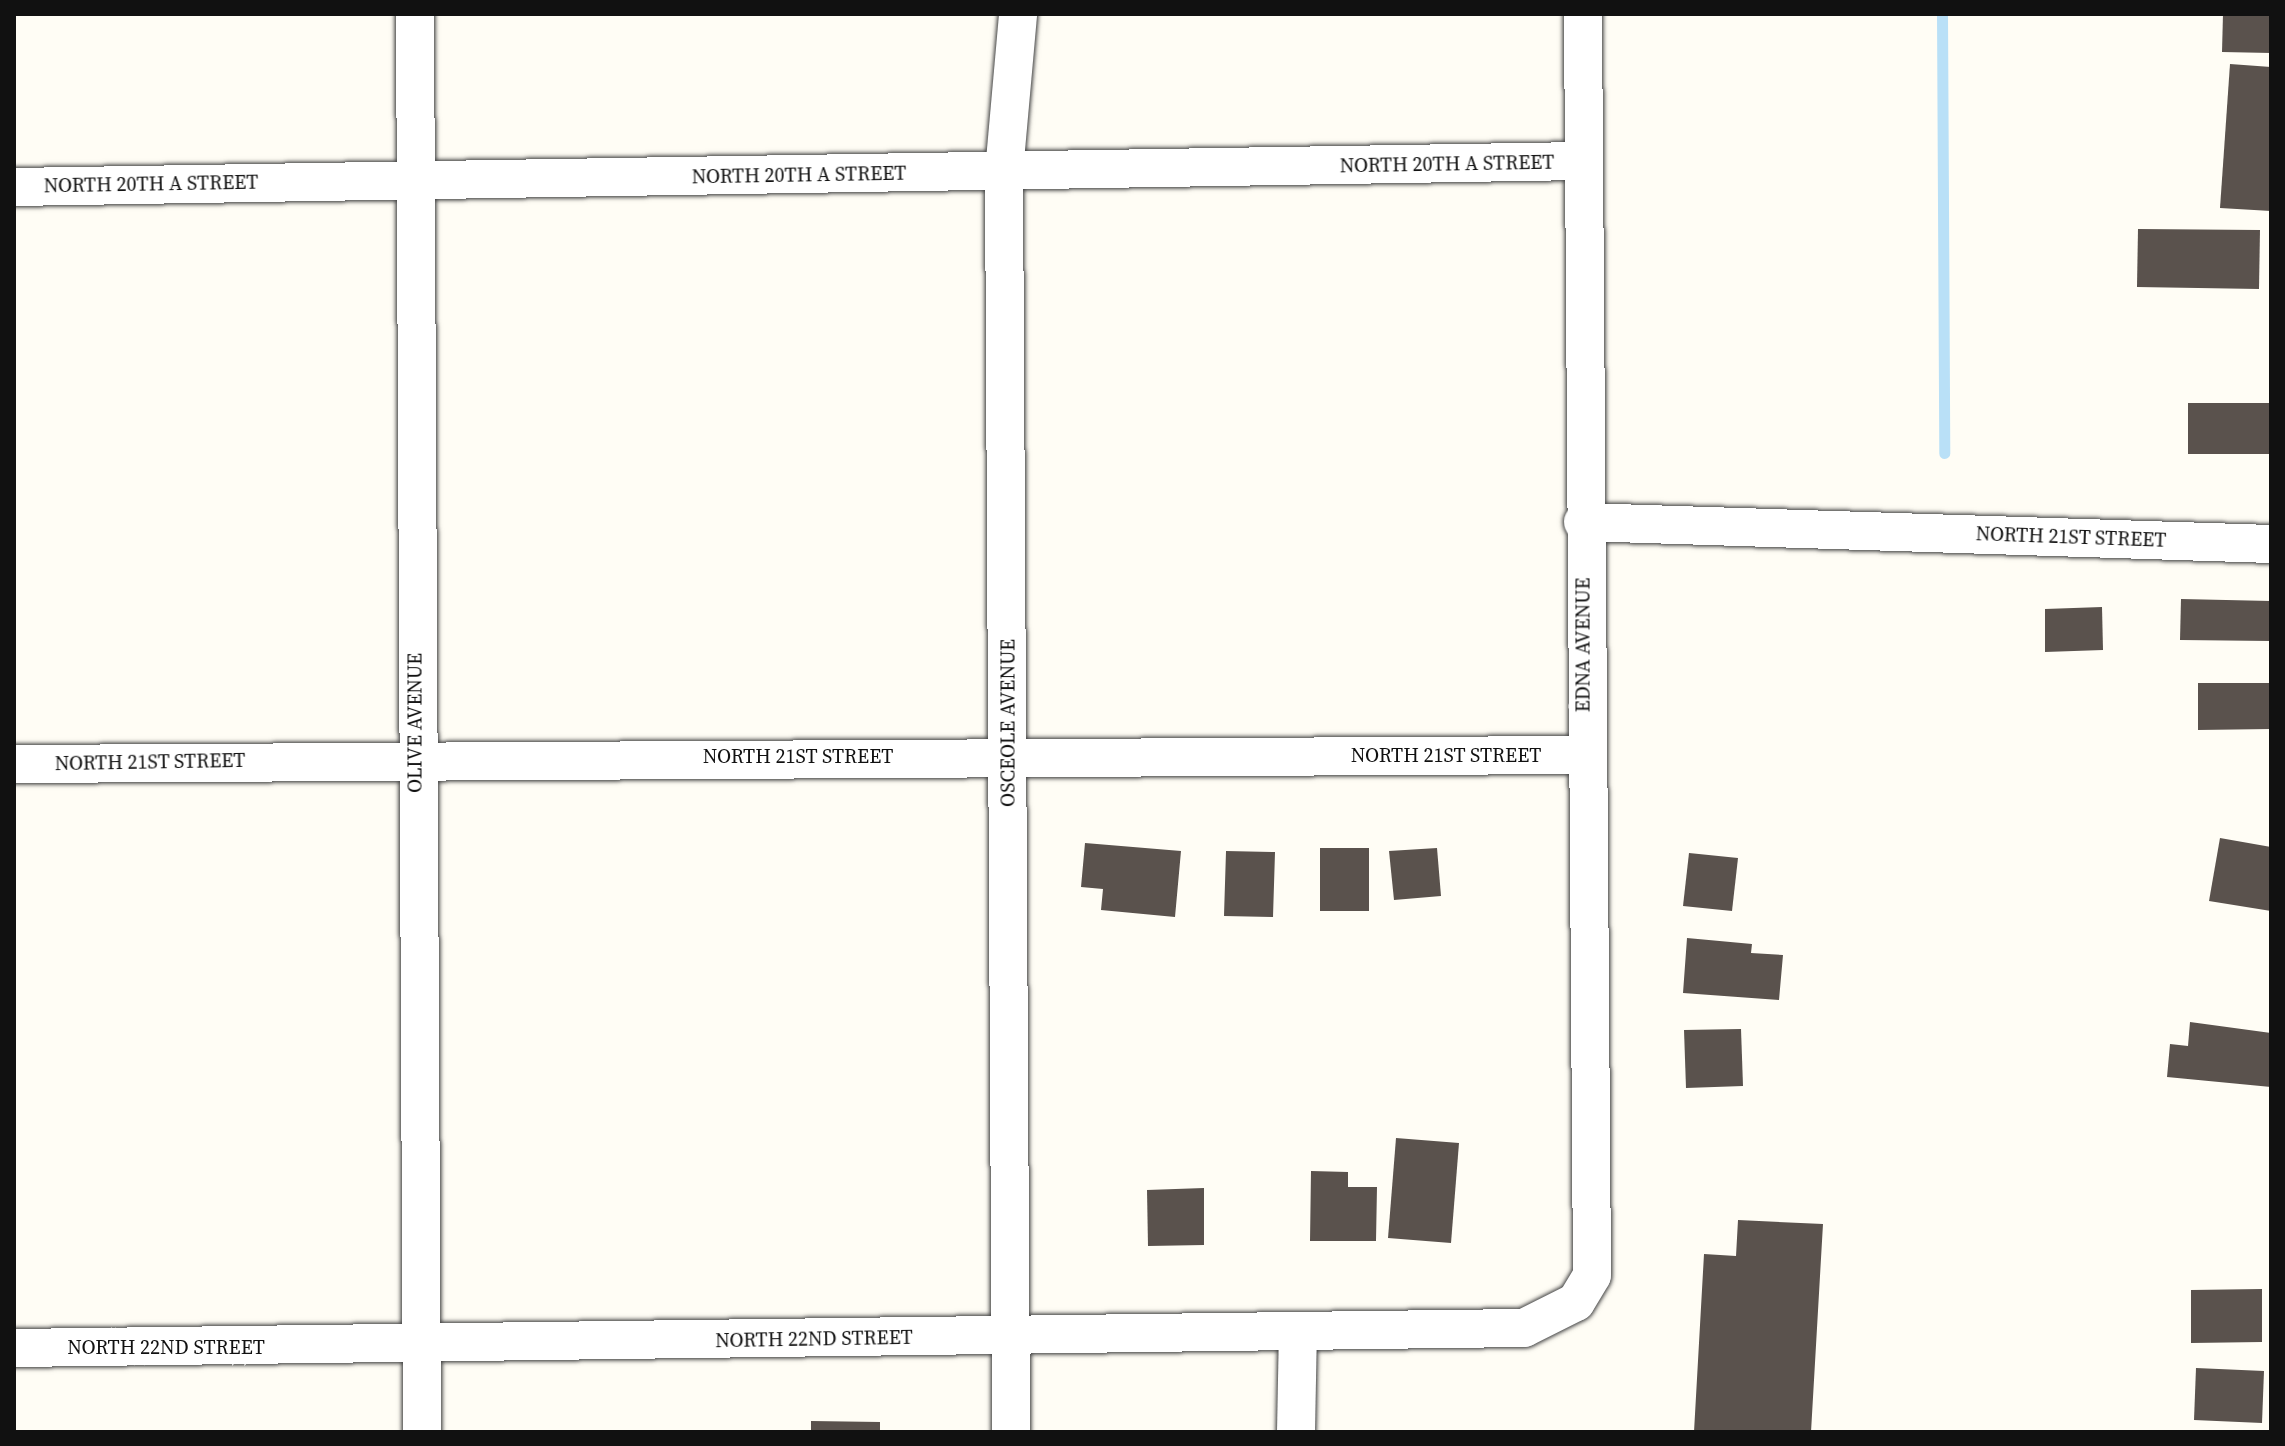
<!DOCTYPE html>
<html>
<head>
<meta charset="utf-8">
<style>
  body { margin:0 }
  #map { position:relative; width:2285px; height:1446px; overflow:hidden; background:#fffdf5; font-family:"Source Serif 4",serif }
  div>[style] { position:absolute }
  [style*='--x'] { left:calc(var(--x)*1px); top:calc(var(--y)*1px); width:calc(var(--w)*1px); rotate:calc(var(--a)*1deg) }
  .stream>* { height:11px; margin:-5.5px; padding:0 5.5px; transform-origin:5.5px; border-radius:5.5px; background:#b9e0f7 }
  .building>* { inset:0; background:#5a524d }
  .roads { filter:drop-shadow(0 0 2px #444) drop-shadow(0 0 2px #444) }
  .minor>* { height:38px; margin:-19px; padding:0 19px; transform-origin:19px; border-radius:19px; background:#fff }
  span { translate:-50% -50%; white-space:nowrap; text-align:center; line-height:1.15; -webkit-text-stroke:8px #fff; paint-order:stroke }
  .street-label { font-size:20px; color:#111 }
  .frame { position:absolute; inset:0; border:16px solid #111; pointer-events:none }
</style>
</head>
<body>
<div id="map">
  <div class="stream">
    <i style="--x:1942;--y:14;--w:439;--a:89.7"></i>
  </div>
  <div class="building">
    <i style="clip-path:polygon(2223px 14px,2271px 14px,2271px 53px,2222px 52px)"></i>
    <i style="clip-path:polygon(2230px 64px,2271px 67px,2271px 211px,2220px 208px)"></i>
    <i style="clip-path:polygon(2138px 229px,2260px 230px,2259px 289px,2137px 287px)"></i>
    <i style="clip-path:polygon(2188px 403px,2271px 403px,2271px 454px,2188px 454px)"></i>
    <i style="clip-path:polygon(2181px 599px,2271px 601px,2271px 641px,2180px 640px)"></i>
    <i style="clip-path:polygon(2102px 607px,2103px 650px,2045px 652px,2045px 609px)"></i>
    <i style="clip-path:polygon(2198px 683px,2271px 683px,2271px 729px,2198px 730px)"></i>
    <i style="clip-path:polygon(2220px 838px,2271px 847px,2271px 911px,2209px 901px)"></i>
    <i style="clip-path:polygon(1085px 843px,1181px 851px,1175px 917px,1101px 910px,1103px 889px,1081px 887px)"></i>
    <i style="clip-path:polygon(1320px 848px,1369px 848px,1369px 911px,1320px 911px)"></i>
    <i style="clip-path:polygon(1437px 848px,1441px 896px,1394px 900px,1389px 851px)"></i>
    <i style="clip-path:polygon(1226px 851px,1275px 852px,1273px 917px,1224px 916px)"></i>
    <i style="clip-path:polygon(1689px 853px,1738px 858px,1732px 911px,1683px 906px)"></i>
    <i style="clip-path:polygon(1687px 938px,1752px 944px,1751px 953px,1783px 955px,1779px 1000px,1683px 993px)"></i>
    <i style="clip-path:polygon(2190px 1022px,2271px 1033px,2271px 1087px,2167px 1077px,2170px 1044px,2188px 1046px)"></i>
    <i style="clip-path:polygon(1741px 1029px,1743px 1086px,1686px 1088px,1684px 1030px)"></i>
    <i style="clip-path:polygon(1396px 1138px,1459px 1143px,1451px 1243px,1388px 1238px)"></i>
    <i style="clip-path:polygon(1311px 1171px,1348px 1172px,1348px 1187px,1377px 1187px,1376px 1241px,1310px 1241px)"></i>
    <i style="clip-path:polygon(1204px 1188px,1204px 1245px,1148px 1246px,1147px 1190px)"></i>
    <i style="clip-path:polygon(1738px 1220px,1823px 1224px,1811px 1432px,1694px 1432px,1704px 1254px,1736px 1256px)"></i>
    <i style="clip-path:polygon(2262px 1289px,2262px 1342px,2191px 1343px,2191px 1290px)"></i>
    <i style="clip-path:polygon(2196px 1368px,2264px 1371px,2262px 1423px,2194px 1420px)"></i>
    <i style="clip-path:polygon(811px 1421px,880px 1422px,880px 1432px,811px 1432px)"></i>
  </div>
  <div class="roads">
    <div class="minor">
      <i style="--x:415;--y:14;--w:1418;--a:89.72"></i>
      <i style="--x:14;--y:187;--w:1570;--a:-0.95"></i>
      <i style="--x:1583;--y:522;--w:688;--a:1.83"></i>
      <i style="--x:14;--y:764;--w:1569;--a:-0.33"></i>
      <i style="--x:14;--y:1348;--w:1510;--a:-0.76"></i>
      <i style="--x:1524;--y:1328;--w:58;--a:-26.6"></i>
      <i style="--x:1576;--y:1302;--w:31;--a:-59"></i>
      <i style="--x:1592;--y:1275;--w:1261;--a:-90.41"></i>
      <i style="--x:1011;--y:1432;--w:1260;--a:-90.32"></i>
      <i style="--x:1004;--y:172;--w:159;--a:-84.9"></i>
      <i style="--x:1296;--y:1432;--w:100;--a:-88.9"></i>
    </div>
  </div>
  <div class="street-label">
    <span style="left:1447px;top:164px;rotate:-1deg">NORTH 20TH A STREET</span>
    <span style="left:799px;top:175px;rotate:-1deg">NORTH 20TH A STREET</span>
    <span style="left:151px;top:184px;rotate:-1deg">NORTH 20TH A STREET</span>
    <span style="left:2071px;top:537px;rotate:2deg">NORTH 21ST STREET</span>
    <span style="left:1583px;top:645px;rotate:-90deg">EDNA AVENUE</span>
    <span style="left:415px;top:723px;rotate:-90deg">OLIVE AVENUE</span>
    <span style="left:1008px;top:723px;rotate:-90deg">OSCEOLE AVENUE</span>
    <span style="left:1446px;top:755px">NORTH 21ST STREET</span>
    <span style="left:798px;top:756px">NORTH 21ST STREET</span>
    <span style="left:150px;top:762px;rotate:-1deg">NORTH 21ST STREET</span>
    <span style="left:814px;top:1339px;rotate:-1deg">NORTH 22ND STREET</span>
    <span style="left:166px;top:1347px">NORTH 22ND STREET</span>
  </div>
  <div class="frame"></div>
</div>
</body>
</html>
